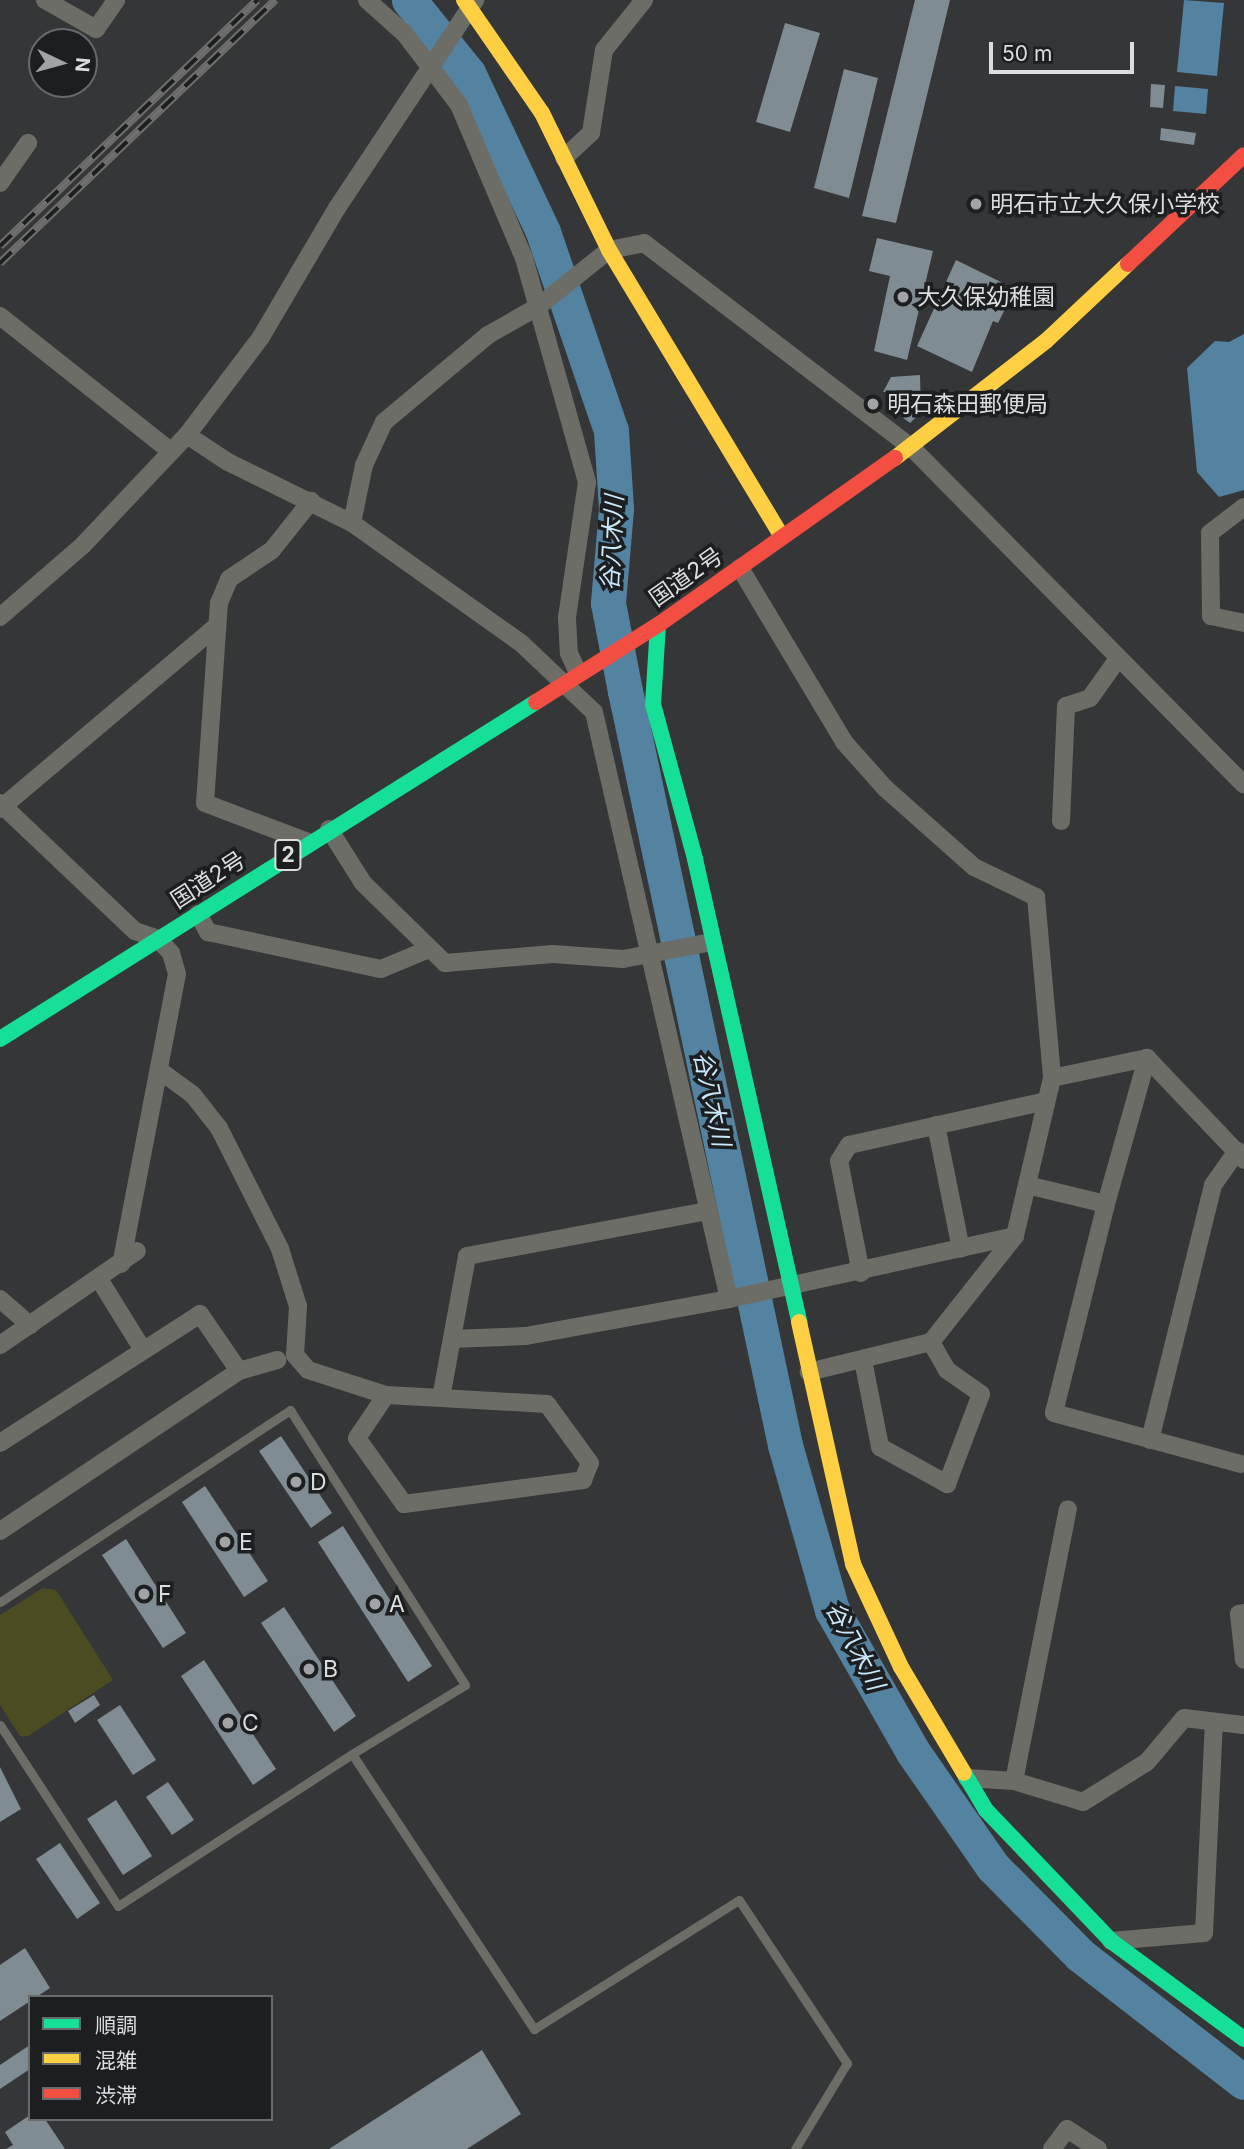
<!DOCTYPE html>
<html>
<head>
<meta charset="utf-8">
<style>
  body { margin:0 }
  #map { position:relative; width:1244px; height:2149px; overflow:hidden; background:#343638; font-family:Inter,"Noto Sans JP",sans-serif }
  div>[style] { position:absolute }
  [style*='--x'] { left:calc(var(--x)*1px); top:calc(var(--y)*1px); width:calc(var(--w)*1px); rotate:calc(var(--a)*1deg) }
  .green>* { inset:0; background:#4c4c23 }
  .water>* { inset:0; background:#5483a1 }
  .river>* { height:35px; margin:-17.5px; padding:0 17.5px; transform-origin:17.5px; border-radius:17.5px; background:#5483a1 }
  .building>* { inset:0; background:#808c93 }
  .lane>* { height:9px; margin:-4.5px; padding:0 4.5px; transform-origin:4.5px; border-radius:4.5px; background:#6d6d67 }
  .street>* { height:18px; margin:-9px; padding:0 9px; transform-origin:9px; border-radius:9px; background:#6d6d67 }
  .fast>* { height:16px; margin:-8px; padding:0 8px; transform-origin:8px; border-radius:8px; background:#16e098 }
  .slow>* { height:16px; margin:-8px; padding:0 8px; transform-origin:8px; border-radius:8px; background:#ffcf43 }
  .jam>* { height:16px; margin:-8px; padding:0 8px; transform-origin:8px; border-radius:8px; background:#f24e42 }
  .rail>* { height:8px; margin-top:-4px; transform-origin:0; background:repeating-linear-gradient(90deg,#1c1e1f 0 16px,#6f706e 0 32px); box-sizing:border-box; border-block:2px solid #6f706e }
  .dots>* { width:19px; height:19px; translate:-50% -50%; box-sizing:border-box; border:4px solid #1c1e1f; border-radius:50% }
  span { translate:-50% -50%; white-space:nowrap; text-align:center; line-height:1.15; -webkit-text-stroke:7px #1c1e1f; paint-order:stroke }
  .shield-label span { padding:2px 5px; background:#1c1e1f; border:2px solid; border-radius:5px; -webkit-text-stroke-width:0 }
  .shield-label { font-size:21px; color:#dbdedf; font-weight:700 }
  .poi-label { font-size:23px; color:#dbdedf }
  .left { translate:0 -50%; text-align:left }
  .street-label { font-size:23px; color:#dbdedf }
  .water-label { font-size:24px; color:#c9e7fb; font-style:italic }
  .legend { position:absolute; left:28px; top:1995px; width:245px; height:126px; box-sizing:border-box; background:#1c1e1f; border:2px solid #686b6c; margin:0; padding:9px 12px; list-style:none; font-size:21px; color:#dbdedf }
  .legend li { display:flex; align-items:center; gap:14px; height:35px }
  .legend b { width:35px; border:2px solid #686b6c }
  .north { position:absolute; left:28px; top:28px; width:70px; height:70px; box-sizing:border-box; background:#1c1e1f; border:2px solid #686b6c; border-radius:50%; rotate:95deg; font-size:19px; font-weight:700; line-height:28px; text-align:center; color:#dbdedf }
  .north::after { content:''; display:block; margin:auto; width:24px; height:32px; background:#a1a3a5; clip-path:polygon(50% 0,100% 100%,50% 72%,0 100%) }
  .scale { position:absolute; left:989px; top:42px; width:145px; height:32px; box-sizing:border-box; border:4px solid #dbdedf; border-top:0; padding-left:9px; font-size:21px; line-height:24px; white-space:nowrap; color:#dbdedf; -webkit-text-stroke:5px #1c1e1f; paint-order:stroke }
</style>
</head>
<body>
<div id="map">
  <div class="green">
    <i style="clip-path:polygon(43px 1588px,56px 1590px,113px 1680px,28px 1736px,20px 1736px,0 1705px,0 1615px)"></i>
  </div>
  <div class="water">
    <i style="clip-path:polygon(1184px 0,1224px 3px,1217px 76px,1177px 72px)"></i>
    <i style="clip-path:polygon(1175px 86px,1208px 89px,1206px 114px,1173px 111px)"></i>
    <i style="clip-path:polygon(1244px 334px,1244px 490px,1219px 497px,1197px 472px,1187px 368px,1215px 341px,1229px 342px)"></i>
  </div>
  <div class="river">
    <i style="--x:409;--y:0;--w:94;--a:51.1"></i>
    <i style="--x:468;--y:73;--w:176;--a:64.7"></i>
    <i style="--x:543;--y:232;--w:210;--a:71.1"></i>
    <i style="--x:611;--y:431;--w:78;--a:86.3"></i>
    <i style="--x:616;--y:509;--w:94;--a:94.9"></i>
    <i style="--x:608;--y:603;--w:90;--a:79.1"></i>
    <i style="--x:625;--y:691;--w:771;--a:78.02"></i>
    <i style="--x:785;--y:1445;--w:172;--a:74.1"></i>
    <i style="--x:832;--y:1610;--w:163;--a:60.3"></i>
    <i style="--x:913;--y:1752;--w:140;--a:55.2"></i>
    <i style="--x:993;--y:1867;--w:124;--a:45.3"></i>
    <i style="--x:1080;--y:1955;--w:207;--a:37.8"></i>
  </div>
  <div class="building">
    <i style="clip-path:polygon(915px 0,950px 0,896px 223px,862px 216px)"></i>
    <i style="clip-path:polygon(785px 23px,820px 33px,790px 132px,756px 122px)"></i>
    <i style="clip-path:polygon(844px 69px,878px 78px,849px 198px,814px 188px)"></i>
    <i style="clip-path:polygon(1151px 84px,1165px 85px,1163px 108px,1150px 107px)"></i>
    <i style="clip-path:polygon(1161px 128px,1196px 133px,1194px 145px,1160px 140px)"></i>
    <i style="clip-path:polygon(877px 238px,933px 251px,907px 360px,874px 351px,890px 276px,869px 271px)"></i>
    <i style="clip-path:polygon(956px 260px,1009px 286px,1001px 301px,1007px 305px,998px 323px,993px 321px,972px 372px,917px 346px)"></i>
    <i style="clip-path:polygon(920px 375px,921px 412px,910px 423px,898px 414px,899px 392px,883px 392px,891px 377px)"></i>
    <i style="clip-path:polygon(281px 1436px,332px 1513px,311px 1528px,259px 1451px)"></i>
    <i style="clip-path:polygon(205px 1486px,268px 1581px,244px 1597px,182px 1502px)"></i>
    <i style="clip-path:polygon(343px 1526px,432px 1666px,408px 1682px,318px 1542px)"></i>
    <i style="clip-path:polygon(126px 1539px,186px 1633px,163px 1648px,102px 1555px)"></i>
    <i style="clip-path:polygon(284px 1607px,356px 1716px,334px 1732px,261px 1623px)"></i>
    <i style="clip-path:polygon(204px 1660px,276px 1769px,253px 1785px,181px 1676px)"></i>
    <i style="clip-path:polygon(94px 1695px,100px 1705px,75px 1723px,68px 1711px)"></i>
    <i style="clip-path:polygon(120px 1705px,156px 1760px,133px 1775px,97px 1720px)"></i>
    <i style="clip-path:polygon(0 1767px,21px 1809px,0 1822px)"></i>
    <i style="clip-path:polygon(168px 1782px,194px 1820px,172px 1835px,146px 1797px)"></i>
    <i style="clip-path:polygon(116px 1800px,152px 1856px,123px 1875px,87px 1819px)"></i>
    <i style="clip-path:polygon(60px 1843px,100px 1903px,77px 1919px,36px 1859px)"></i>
    <i style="clip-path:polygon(25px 1948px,50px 1988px,0 2021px,0 1965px)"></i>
    <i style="clip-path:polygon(30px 2045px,30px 2069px,0 2089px,0 2065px)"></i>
    <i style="clip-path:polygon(482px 2050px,521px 2114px,467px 2149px,329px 2149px)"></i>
    <i style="clip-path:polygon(30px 2115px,30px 2119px,45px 2119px,65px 2149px,6px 2149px,13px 2145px,5px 2132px)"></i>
  </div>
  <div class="lane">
    <i style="--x:0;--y:1602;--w:348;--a:-33.5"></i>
    <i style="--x:290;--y:1410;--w:326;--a:57.5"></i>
    <i style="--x:465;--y:1685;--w:132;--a:148.6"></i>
    <i style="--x:0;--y:1725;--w:216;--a:56.9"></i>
    <i style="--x:118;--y:1906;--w:279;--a:-33"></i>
    <i style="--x:352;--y:1754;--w:330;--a:56.5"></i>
    <i style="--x:534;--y:2029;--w:242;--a:-32.2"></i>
    <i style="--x:739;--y:1900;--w:196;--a:56.5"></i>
    <i style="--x:847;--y:2063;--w:100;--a:121.2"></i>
  </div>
  <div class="street">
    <i style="--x:45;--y:0;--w:59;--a:29.6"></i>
    <i style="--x:96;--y:29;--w:35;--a:-55"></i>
    <i style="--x:367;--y:0;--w:51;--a:41.8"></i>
    <i style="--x:405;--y:34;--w:89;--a:52.7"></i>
    <i style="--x:459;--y:105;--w:166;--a:67"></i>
    <i style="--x:524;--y:258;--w:233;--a:74.3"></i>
    <i style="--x:587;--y:482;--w:137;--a:98.4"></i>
    <i style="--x:567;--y:618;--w:35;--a:87"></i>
    <i style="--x:569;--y:653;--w:22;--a:66"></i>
    <i style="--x:564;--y:158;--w:37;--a:-43"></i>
    <i style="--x:591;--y:133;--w:84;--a:-81.1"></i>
    <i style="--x:604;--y:50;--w:64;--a:-51.3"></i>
    <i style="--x:0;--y:183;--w:49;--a:-55"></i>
    <i style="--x:0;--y:316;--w:214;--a:38.4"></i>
    <i style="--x:187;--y:435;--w:49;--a:33.4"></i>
    <i style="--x:228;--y:462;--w:138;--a:26.2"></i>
    <i style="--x:352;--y:523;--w:207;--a:35.4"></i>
    <i style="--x:521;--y:643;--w:100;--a:43.4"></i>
    <i style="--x:594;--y:712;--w:602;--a:77.05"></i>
    <i style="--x:1244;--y:507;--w:43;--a:142.6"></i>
    <i style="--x:1210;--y:533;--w:83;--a:89.3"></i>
    <i style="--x:1211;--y:616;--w:34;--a:12"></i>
    <i style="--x:352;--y:523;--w:59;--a:-78.3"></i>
    <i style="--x:364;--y:465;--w:47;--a:-65.1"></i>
    <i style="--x:384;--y:422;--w:136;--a:-39.9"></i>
    <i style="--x:488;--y:335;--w:59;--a:-29.6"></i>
    <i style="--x:539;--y:306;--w:90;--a:-38.7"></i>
    <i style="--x:609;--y:250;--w:36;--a:-11"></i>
    <i style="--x:644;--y:243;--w:336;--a:37.4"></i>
    <i style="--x:911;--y:447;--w:474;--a:45.4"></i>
    <i style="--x:740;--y:568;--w:203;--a:59.1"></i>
    <i style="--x:844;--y:742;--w:62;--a:48.3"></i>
    <i style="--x:885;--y:788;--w:119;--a:41.6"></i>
    <i style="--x:974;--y:867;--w:69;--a:25.8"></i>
    <i style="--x:1036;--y:897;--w:182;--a:84.9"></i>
    <i style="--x:1052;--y:1078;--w:162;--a:103.2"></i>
    <i style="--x:1015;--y:1236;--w:135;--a:128.4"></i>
    <i style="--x:931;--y:1342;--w:126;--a:166.2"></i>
    <i style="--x:0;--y:617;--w:110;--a:-40.9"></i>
    <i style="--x:83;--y:545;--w:151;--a:-46.6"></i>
    <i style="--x:187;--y:435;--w:123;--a:-52.9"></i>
    <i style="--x:261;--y:337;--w:150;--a:-59.5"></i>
    <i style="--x:337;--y:208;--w:250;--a:-56.4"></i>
    <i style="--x:0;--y:803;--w:186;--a:43.5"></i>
    <i style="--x:135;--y:931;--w:24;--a:19"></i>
    <i style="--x:158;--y:939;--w:19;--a:47"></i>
    <i style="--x:171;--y:953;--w:22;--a:74"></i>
    <i style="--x:177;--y:974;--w:295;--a:100.9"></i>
    <i style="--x:0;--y:809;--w:280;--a:-40.2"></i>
    <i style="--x:1061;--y:821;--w:115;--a:-87.5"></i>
    <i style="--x:1066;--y:706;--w:25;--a:-18"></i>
    <i style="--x:1090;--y:698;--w:47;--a:-54.6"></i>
    <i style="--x:329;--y:829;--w:64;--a:57.8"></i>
    <i style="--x:363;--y:883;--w:115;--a:44.3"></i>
    <i style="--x:445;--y:963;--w:108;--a:-4.8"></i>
    <i style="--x:553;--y:954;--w:70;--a:4.1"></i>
    <i style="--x:623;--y:959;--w:91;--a:-10.8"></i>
    <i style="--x:308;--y:842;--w:110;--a:-159.3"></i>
    <i style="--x:205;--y:803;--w:200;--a:-86"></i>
    <i style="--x:219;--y:603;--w:26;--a:-67"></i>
    <i style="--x:229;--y:579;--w:52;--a:-34"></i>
    <i style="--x:272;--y:550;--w:63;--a:-51.5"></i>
    <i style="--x:198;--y:914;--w:21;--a:61"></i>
    <i style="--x:208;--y:932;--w:177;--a:12.1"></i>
    <i style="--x:381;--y:969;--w:52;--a:-22.6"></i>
    <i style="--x:159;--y:1070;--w:42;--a:36.3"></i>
    <i style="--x:193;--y:1095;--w:42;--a:51.8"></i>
    <i style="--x:219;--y:1128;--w:136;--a:63.2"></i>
    <i style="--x:280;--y:1249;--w:60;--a:72.5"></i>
    <i style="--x:298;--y:1306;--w:49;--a:93.5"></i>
    <i style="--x:295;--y:1355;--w:20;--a:49"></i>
    <i style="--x:308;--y:1370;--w:82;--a:17.8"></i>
    <i style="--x:386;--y:1395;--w:55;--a:3.1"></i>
    <i style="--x:441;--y:1398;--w:144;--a:-79.6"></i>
    <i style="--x:467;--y:1256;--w:245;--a:-10.6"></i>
    <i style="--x:1052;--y:1078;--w:97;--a:-11.9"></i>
    <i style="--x:1147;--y:1058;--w:141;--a:46.4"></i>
    <i style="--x:936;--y:1125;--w:126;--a:78.6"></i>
    <i style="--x:1027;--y:1185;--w:81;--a:13.5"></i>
    <i style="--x:1106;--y:1204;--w:215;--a:104"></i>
    <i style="--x:1054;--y:1413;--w:193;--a:15.3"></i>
    <i style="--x:1106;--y:1204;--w:152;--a:-74.3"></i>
    <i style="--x:861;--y:1273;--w:114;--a:-101.1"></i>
    <i style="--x:839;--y:1161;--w:19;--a:-58"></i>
    <i style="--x:849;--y:1145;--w:202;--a:-12.6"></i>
    <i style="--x:99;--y:1279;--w:84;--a:58.2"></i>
    <i style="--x:0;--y:1299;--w:40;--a:41"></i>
    <i style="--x:452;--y:1339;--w:74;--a:-2.3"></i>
    <i style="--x:526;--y:1336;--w:206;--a:-10.3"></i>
    <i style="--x:729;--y:1299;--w:293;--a:-12.4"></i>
    <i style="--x:0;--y:1345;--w:166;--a:-34.5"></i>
    <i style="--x:863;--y:1360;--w:89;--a:78.9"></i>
    <i style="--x:880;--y:1447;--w:77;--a:28.9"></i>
    <i style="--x:947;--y:1484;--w:96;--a:-69.3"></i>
    <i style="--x:981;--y:1394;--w:42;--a:-144.8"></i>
    <i style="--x:947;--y:1370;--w:32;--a:-120"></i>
    <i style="--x:386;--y:1395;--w:52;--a:124"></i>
    <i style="--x:357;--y:1438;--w:81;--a:54.5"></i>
    <i style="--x:404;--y:1504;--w:181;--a:-7.6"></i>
    <i style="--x:583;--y:1480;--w:18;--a:-68"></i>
    <i style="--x:590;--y:1463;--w:73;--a:-126.1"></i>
    <i style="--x:547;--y:1404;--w:106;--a:-176.8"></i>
    <i style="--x:1150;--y:1440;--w:263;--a:-76.1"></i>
    <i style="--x:1213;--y:1185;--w:42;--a:-54.8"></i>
    <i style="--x:0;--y:1443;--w:238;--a:-32.8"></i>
    <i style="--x:200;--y:1314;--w:69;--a:55.6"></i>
    <i style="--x:0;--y:1531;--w:288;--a:-33.8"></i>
    <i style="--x:239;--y:1371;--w:40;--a:-16"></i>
    <i style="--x:1244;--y:1613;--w:5;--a:169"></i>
    <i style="--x:1239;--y:1614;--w:46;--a:83.8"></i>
    <i style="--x:967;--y:1778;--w:47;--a:3.7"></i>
    <i style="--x:1014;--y:1781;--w:72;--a:16.9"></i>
    <i style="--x:1083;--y:1802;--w:75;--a:-32"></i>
    <i style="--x:1147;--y:1762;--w:57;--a:-49.9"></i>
    <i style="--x:1184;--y:1718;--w:60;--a:6.7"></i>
    <i style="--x:1014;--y:1781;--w:277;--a:-78.8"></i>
    <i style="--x:1111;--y:1941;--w:93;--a:-4.9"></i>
    <i style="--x:1204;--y:1933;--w:211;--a:-87.3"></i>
    <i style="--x:1052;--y:2149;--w:25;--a:-53"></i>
    <i style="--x:1067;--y:2129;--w:37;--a:33"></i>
  </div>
  <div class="fast">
    <i style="--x:658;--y:625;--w:79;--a:93.6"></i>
    <i style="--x:653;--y:704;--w:161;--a:74.8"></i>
    <i style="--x:695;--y:859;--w:475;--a:77.3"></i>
    <i style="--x:0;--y:1039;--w:633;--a:-32.16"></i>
    <i style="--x:964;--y:1773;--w:43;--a:59.3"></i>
    <i style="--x:986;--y:1810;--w:181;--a:46.3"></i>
    <i style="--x:1111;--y:1941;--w:165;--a:36.4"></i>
  </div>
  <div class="slow">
    <i style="--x:464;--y:0;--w:137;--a:55.4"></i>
    <i style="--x:542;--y:113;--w:153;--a:63.9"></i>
    <i style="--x:609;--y:250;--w:332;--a:58.9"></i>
    <i style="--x:895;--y:458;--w:192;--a:-37.8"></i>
    <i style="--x:1047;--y:340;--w:111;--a:-43.2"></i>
    <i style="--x:799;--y:1322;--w:248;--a:77.4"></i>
    <i style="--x:853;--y:1564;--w:114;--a:65"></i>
    <i style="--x:901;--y:1667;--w:123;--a:59.3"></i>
  </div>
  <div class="jam">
    <i style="--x:1128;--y:264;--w:159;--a:-43.2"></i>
    <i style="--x:536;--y:702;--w:144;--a:-32.3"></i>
    <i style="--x:658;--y:625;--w:290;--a:-35.2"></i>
  </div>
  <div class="rail">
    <i style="--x:0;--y:246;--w:356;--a:-43.7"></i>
    <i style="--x:0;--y:263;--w:381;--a:-43.7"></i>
  </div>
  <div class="dots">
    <i style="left:976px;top:204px;background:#a1a3a5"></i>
    <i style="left:903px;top:297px;background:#a1a3a5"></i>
    <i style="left:873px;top:404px;background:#a1a3a5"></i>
    <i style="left:296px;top:1482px;background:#a1a3a5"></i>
    <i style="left:225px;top:1542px;background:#a1a3a5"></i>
    <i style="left:144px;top:1594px;background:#a1a3a5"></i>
    <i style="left:375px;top:1604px;background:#a1a3a5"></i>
    <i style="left:309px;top:1669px;background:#a1a3a5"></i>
    <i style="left:228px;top:1723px;background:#a1a3a5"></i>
  </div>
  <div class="shield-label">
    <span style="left:288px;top:855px">2</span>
  </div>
  <div class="poi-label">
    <span class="left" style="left:990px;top:204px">明石市立大久保小学校</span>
    <span class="left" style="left:917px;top:297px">大久保幼稚園</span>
    <span class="left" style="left:887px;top:404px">明石森田郵便局</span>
    <span class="left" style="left:310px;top:1482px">D</span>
    <span class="left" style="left:239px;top:1542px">E</span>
    <span class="left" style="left:158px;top:1594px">F</span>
    <span class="left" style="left:389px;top:1604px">A</span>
    <span class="left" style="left:323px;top:1669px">B</span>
    <span class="left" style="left:242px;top:1723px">C</span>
  </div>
  <div class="street-label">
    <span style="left:686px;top:577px;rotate:-35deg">国道2号</span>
    <span style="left:208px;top:880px;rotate:-33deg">国道2号</span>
  </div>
  <div class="water-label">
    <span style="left:612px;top:543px;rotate:-87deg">谷八木川</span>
    <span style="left:712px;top:1099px;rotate:78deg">谷八木川</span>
    <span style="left:855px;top:1646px;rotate:62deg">谷八木川</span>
  </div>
  <ul class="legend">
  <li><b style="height:9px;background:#16e098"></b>順調</li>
  <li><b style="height:9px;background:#ffcf43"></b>混雑</li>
  <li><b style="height:9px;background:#f24e42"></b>渋滞</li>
  </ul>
  <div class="north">N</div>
  <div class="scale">50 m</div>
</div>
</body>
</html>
